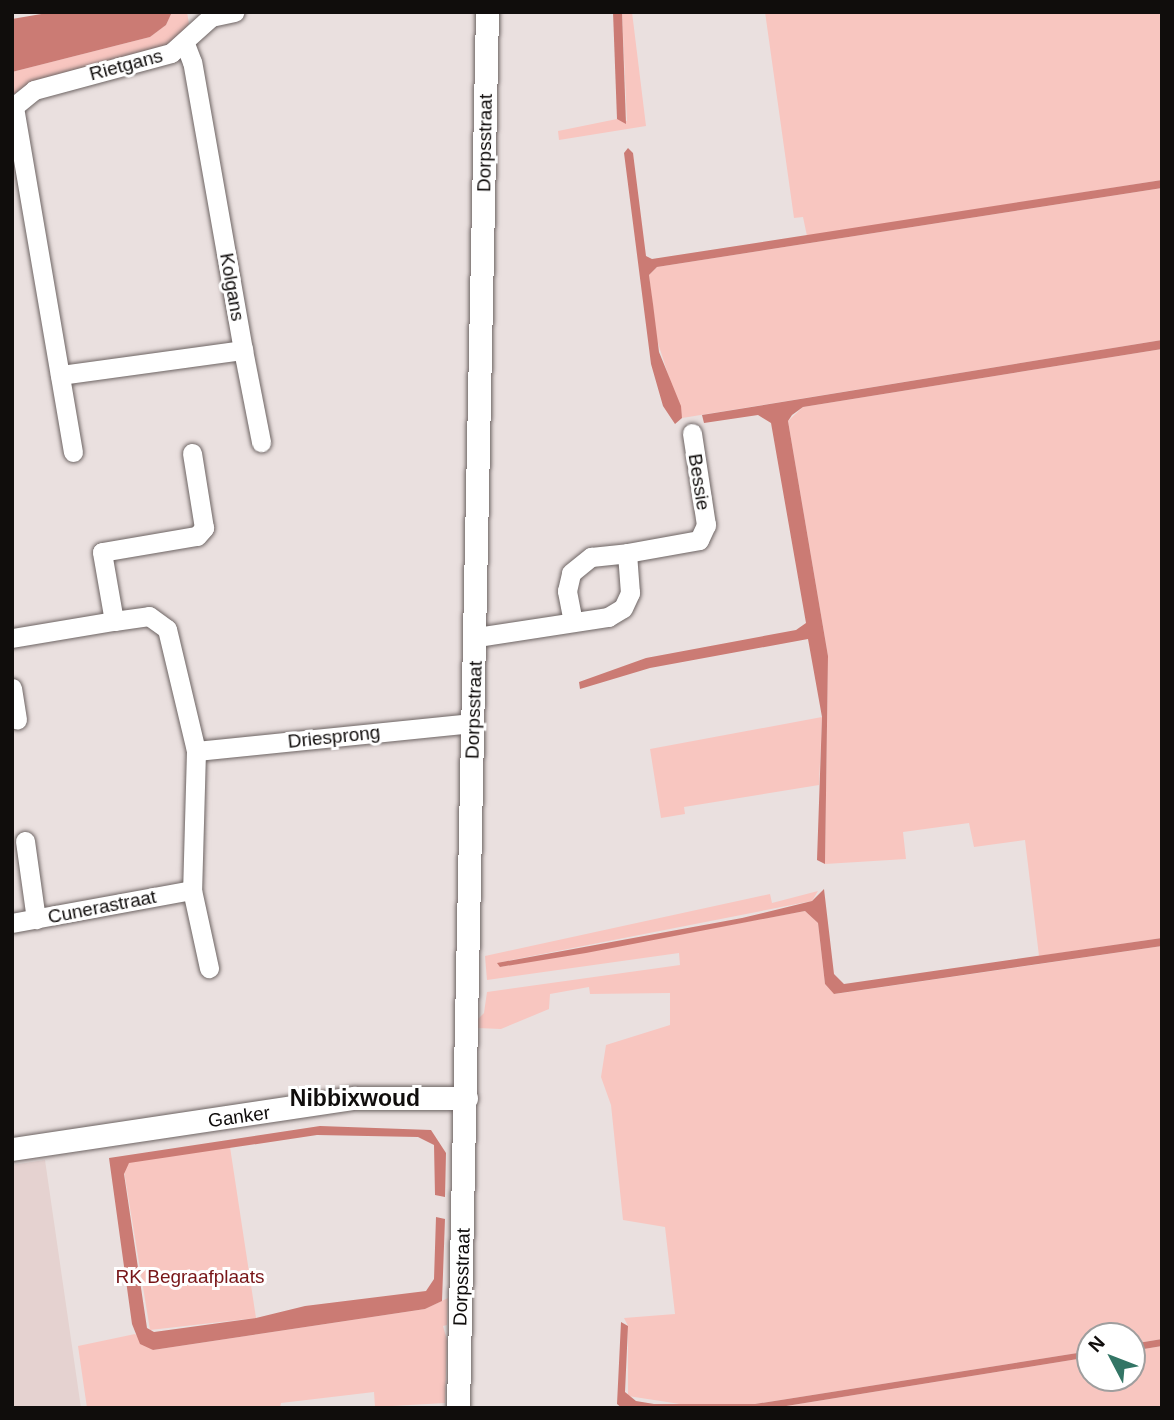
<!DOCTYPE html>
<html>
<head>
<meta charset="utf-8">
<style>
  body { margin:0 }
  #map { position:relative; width:1174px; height:1420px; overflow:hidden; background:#eae0df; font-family:Helvetica,sans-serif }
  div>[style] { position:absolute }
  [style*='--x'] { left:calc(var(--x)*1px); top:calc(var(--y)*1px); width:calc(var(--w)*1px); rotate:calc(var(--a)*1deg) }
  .built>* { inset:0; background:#e5d2d0 }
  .green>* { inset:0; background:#f8c6c0 }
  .water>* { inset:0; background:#cb7b74 }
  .roads { filter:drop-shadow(0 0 2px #6d6463) drop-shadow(0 0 2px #6d6463) }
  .minor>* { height:19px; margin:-9.5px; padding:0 9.5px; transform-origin:9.5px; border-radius:9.5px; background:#fff }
  .tertiary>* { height:23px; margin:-11.5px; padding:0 11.5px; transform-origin:11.5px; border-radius:11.5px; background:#fff }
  span { translate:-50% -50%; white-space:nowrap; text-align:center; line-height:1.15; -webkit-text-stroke:6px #fff; paint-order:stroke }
  .street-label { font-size:19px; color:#100d0c }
  .park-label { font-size:19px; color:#781618 }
  .quarter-label { font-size:23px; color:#100d0c; font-weight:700 }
  .frame { position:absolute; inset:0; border:14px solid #100d0c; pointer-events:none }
  .north { position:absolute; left:1076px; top:1322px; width:70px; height:70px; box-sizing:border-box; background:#fff; border:2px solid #9f9e9e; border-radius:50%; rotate:312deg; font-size:19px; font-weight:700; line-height:28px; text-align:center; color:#100d0c }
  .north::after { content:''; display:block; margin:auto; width:24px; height:32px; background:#337565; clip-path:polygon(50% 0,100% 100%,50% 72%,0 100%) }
</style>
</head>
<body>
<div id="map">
  <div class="built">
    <i style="clip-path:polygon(45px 1160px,81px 1408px,12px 1408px,12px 1165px)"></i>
  </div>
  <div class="green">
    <i style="clip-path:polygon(172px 12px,187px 12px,189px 24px,169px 45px,25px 86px,12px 96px,12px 72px,150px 37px,166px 25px)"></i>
    <i style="clip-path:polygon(622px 12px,632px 12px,646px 126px,559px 140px,558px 131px,617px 119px,627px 121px)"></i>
    <i style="clip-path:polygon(765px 12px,1162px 12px,1162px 180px,807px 236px,803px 217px,794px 218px)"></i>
    <i style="clip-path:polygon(1162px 188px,1162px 340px,682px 418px,657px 340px,649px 275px,657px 267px)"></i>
    <i style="clip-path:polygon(1162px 349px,1162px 938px,1039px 956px,1025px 840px,974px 847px,969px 823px,903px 832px,906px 859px,825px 864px,828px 656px,788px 421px,803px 407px)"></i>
    <i style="clip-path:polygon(822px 717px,819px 785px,684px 807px,685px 814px,661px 818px,650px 749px)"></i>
    <i style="clip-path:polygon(818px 891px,812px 901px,502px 962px,500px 967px,805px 911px,818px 923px,825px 984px,835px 994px,1162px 946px,1162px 1339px,1132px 1344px,1132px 1336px,1090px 1336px,1090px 1351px,755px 1404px,693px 1406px,628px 1396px,628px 1326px,624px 1318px,675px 1314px,665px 1227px,623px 1220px,611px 1105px,601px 1077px,606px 1045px,670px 1025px,670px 993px,590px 994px,589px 987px,550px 994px,549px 1009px,501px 1029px,477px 1028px,477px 1020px,484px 1013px,487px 992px,680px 965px,679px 953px,487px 980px,485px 956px,770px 894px,772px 903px)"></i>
    <i style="clip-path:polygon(230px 1147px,256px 1318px,150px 1330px,124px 1171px,129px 1162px)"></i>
    <i style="clip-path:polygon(448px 1298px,447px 1325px,443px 1326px,447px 1340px,445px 1403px,375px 1407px,374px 1392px,281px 1403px,280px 1408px,87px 1408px,78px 1346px,135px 1334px,153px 1350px,425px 1309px)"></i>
    <i style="clip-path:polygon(1162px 1346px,1162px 1408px,774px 1408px,1090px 1357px,1090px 1378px,1132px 1378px,1132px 1351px)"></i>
  </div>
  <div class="water">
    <i style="clip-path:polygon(53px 12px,172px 12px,166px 25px,150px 37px,12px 72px,12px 19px)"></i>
    <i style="clip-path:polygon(613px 12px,622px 12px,626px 124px,617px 119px)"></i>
    <i style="clip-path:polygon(628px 148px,633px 153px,646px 256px,652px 259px,1162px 180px,1162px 188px,657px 267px,649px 275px,653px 304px,659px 352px,681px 406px,682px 418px,675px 424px,663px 406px,651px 364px,624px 153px)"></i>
    <i style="clip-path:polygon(1162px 340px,1162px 349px,803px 407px,792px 415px,788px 421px,828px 656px,825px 864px,817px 860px,822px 717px,808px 639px,650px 668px,580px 689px,579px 682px,646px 658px,796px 630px,806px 623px,771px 423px,758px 415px,704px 423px,702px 415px)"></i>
    <i style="clip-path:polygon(824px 889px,834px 974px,844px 984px,1162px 938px,1162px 946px,834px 994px,825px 984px,818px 923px,805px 911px,586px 953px,500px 967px,497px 963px,742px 918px,812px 901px)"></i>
    <i style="clip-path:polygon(320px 1126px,431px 1130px,446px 1153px,445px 1197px,435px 1195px,434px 1145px,418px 1137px,317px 1135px,129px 1163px,124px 1174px,147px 1328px,154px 1332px,256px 1318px,305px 1306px,426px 1291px,434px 1279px,436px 1217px,445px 1219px,442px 1301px,425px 1309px,153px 1350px,140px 1344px,132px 1324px,109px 1158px)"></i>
    <i style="clip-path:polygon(621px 1322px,628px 1326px,625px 1392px,636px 1401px,654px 1404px,755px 1404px,1090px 1351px,1090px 1357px,774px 1408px,622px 1408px,617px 1404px)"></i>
    <i style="clip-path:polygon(1162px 1339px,1162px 1346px,1132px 1351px,1132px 1344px)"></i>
  </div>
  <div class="roads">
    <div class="minor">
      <i style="--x:14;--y:107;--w:350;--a:80.3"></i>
      <i style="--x:12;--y:108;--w:28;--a:-39"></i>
      <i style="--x:34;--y:90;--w:142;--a:-15.1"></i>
      <i style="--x:171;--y:53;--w:54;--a:-42"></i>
      <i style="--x:211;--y:17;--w:24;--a:-12"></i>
      <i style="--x:243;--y:350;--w:94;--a:78.9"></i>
      <i style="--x:60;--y:375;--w:185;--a:-7.8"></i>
      <i style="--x:243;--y:350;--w:292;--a:-100"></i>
      <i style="--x:192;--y:62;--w:19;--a:-111"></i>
      <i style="--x:114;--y:621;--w:35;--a:-8"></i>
      <i style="--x:149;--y:616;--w:22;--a:36"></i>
      <i style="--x:167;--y:629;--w:125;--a:76.6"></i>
      <i style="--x:196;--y:751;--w:278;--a:-5.8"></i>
      <i style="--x:573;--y:622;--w:32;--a:-101"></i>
      <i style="--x:567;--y:591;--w:18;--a:-77"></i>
      <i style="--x:571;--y:573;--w:26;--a:-39"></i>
      <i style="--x:591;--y:557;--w:36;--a:-6"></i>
      <i style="--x:477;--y:637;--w:133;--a:-8.7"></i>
      <i style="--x:608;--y:617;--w:17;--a:-31"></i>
      <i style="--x:623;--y:608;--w:17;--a:-65"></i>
      <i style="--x:630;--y:593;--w:40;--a:-94.3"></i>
      <i style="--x:627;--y:553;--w:73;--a:-10.2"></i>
      <i style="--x:699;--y:540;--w:17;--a:-65"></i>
      <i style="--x:706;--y:525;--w:93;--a:-98.7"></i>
      <i style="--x:12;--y:638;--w:103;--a:-9.5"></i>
      <i style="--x:114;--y:621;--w:70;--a:-99.9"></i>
      <i style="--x:102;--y:552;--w:96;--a:-9.6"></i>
      <i style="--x:197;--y:536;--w:11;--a:-49"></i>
      <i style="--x:204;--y:528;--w:76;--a:-99.1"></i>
      <i style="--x:12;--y:688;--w:32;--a:81"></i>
      <i style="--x:196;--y:751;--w:139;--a:91.6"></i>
      <i style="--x:192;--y:890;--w:80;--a:77.7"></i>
      <i style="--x:25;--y:841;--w:79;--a:82"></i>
      <i style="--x:12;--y:923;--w:183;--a:-10.4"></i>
    </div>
    <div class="tertiary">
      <i style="--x:12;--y:1149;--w:347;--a:-8.5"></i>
      <i style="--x:355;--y:1098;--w:111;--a:0"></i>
      <i style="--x:458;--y:1408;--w:1396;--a:-88.81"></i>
    </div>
  </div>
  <div class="street-label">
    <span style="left:126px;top:65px;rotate:-15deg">Rietgans</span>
    <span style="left:485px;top:143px;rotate:-89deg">Dorpsstraat</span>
    <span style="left:232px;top:287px;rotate:80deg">Kolgans</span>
    <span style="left:699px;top:482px;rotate:81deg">Bessie</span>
    <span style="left:474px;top:710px;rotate:-88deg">Dorpsstraat</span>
    <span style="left:334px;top:737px;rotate:-6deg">Driesprong</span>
    <span style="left:102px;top:907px;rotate:-11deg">Cunerastraat</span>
    <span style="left:239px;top:1117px;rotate:-8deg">Ganker</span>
    <span style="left:462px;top:1277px;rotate:-88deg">Dorpsstraat</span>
  </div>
  <div class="park-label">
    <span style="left:190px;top:1277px">RK Begraafplaats</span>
  </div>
  <div class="quarter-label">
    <span style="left:355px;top:1098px">Nibbixwoud</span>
  </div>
  <div class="frame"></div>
  <div class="north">N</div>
</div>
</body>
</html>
